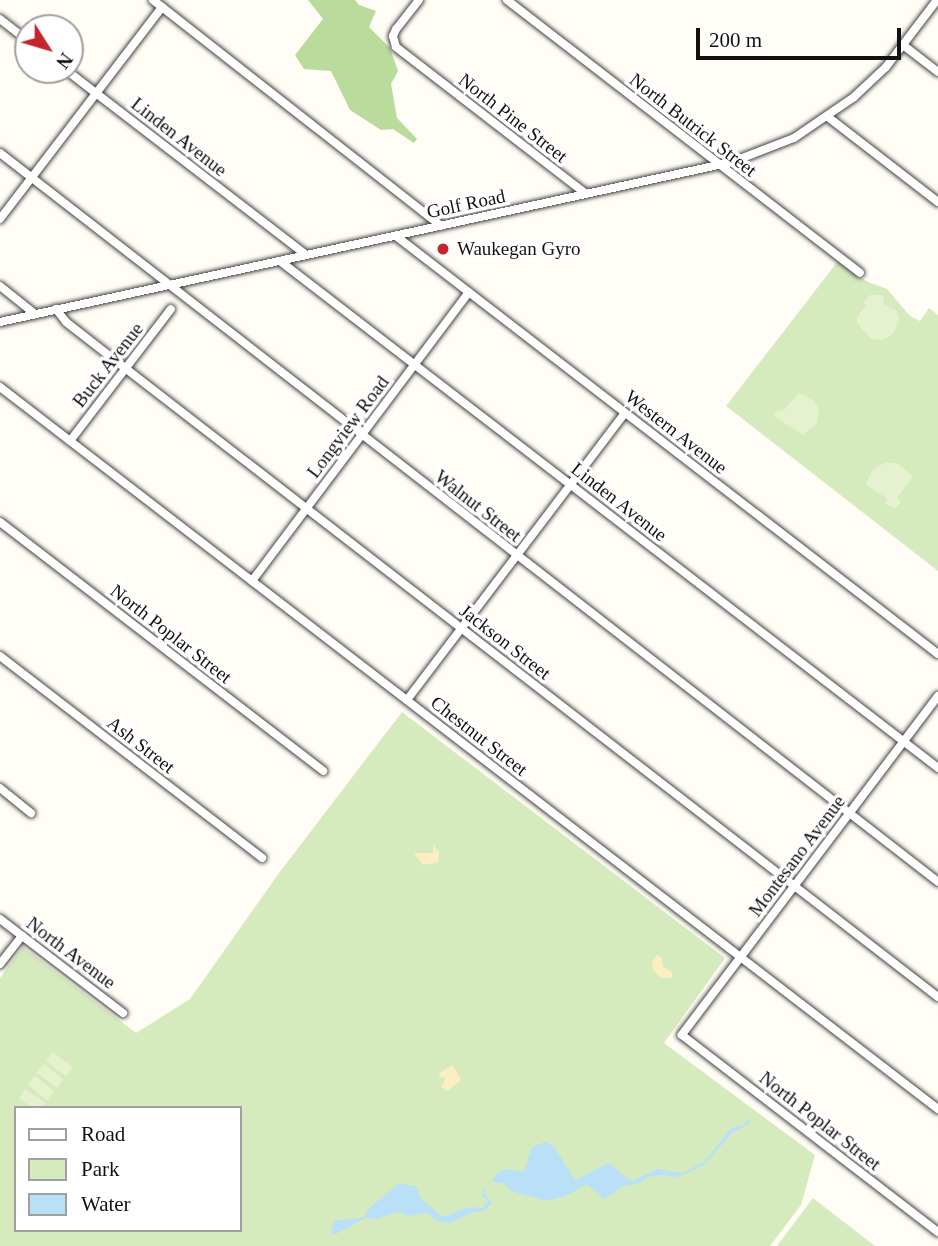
<!DOCTYPE html>
<html>
<head>
<meta charset="utf-8">
<style>
  body { margin:0 }
  #map { position:relative; width:938px; height:1246px; overflow:hidden; background:#fffdf5; font-family:"Times New Roman",serif }
  div>[style] { position:absolute }
  [style*='--x'] { left:calc(var(--x)*1px); top:calc(var(--y)*1px); width:calc(var(--w)*1px); rotate:calc(var(--a)*1deg) }
  .green>* { inset:0; background:#d5ebbd }
  .forest>* { inset:0; background:#b9dc9c }
  .sand>* { inset:0; background:#fbeec1 }
  .pitch>* { inset:0; background:#e6f2cf }
  .water>* { inset:0; background:#b9e0f7 }
  .roads { filter:drop-shadow(0 0 2px #444) drop-shadow(0 0 2px #444) }
  .minor>* { height:8px; margin:-4px; padding:0 4px; transform-origin:4px; border-radius:4px; background:#fff }
  .dots>* { width:19px; height:19px; translate:-50% -50%; box-sizing:border-box; border:4px solid #fff; border-radius:50% }
  span { translate:-50% -50%; white-space:nowrap; text-align:center; line-height:1.15; -webkit-text-stroke:7px #fff; paint-order:stroke }
  .street-label { font-size:19px; color:#111 }
  .poi-label { font-size:19px; color:#111 }
  .left { translate:0 -50%; text-align:left }
  .legend { position:absolute; left:14px; top:1106px; width:228px; height:126px; box-sizing:border-box; background:#fff; border:2px solid #a0a0a0; margin:0; padding:9px 12px; list-style:none; font-size:21px; color:#111 }
  .legend li { display:flex; align-items:center; gap:14px; height:35px }
  .legend b { width:35px; border:2px solid #a0a0a0 }
  .north { position:absolute; left:14px; top:14px; width:70px; height:70px; box-sizing:border-box; background:#fff; border:2px solid #a0a0a0; border-radius:50%; rotate:127deg; font-size:19px; font-weight:700; line-height:28px; text-align:center; color:#111 }
  .north::after { content:''; display:block; margin:auto; width:24px; height:32px; background:#c4262e; clip-path:polygon(50% 0,100% 100%,50% 72%,0 100%) }
  .scale { position:absolute; left:696px; top:28px; width:205px; height:32px; box-sizing:border-box; border:4px solid #111; border-top:0; padding-left:9px; font-size:21px; line-height:24px; white-space:nowrap; color:#111; -webkit-text-stroke:5px #fff; paint-order:stroke }
</style>
</head>
<body>
<div id="map">
  <div class="green">
    <i style="clip-path:polygon(838px 261px,866px 281px,887px 289px,910px 316px,920px 321px,929px 308px,938px 315px,938px 571px,726px 406px)"></i>
    <i style="clip-path:polygon(evenodd,402px 712px,725px 958px,664px 1043px,815px 1155px,801px 1205px,770px 1246px,0 1246px,0 978px,23px 947px,136px 1033px,190px 999px,279px 873px,402px 712px,16px 1108px,240px 1108px,240px 1230px,16px 1230px,16px 1108px)"></i>
    <i style="clip-path:polygon(813px 1198px,875px 1246px,777px 1246px)"></i>
  </div>
  <div class="forest">
    <i style="clip-path:polygon(308px 0,355px 0,359px 5px,376px 11px,369px 27px,390px 48px,398px 71px,391px 84px,397px 118px,417px 139px,414px 143px,393px 129px,381px 130px,350px 110px,331px 71px,304px 69px,295px 55px,323px 19px)"></i>
  </div>
  <div class="sand">
    <i style="clip-path:polygon(433px 844px,439px 852px,438px 862px,423px 865px,414px 853px,433px 853px)"></i>
    <i style="clip-path:polygon(657px 955px,662px 958px,663px 967px,672px 972px,672px 978px,661px 978px,653px 970px,652px 962px)"></i>
    <i style="clip-path:polygon(453px 1065px,461px 1080px,448px 1091px,441px 1087px,446px 1078px,440px 1077px,439px 1073px)"></i>
  </div>
  <div class="pitch">
    <i style="clip-path:polygon(870px 295px,883px 295px,884px 305px,897px 311px,899px 320px,893px 334px,882px 340px,871px 339px,857px 323px,857px 316px,866px 306px,863px 302px)"></i>
    <i style="clip-path:polygon(799px 393px,812px 399px,819px 409px,817px 423px,803px 435px,774px 416px,777px 411px,784px 410px)"></i>
    <i style="clip-path:polygon(886px 462px,899px 464px,913px 476px,897px 498px,901px 502px,895px 508px,885px 504px,887px 499px,866px 484px,872px 470px)"></i>
    <i style="clip-path:polygon(53px 1052px,73px 1067px,66px 1076px,46px 1061px)"></i>
    <i style="clip-path:polygon(44px 1064px,63px 1079px,57px 1088px,37px 1073px)"></i>
    <i style="clip-path:polygon(35px 1076px,54px 1091px,47px 1100px,28px 1085px)"></i>
    <i style="clip-path:polygon(25px 1089px,45px 1103px,42px 1108px,32px 1108px,19px 1098px)"></i>
  </div>
  <div class="water">
    <i style="clip-path:polygon(749px 1118px,749px 1124px,732px 1133px,704px 1165px,678px 1177px,663px 1175px,648px 1177px,638px 1184px,624px 1186px,604px 1199px,587px 1184px,566px 1196px,546px 1201px,511px 1191px,505px 1184px,492px 1182px,494px 1176px,504px 1169px,524px 1172px,532px 1147px,545px 1142px,553px 1145px,575px 1180px,608px 1163px,632px 1181px,657px 1169px,683px 1173px,705px 1161px,731px 1128px,744px 1125px)"></i>
    <i style="clip-path:polygon(399px 1183px,417px 1187px,420px 1198px,443px 1217px,470px 1207px,482px 1208px,488px 1202px,482px 1195px,484px 1187px,487px 1187px,484px 1192px,492px 1203px,486px 1210px,474px 1212px,450px 1223px,438px 1221px,426px 1213px,408px 1216px,398px 1212px,376px 1219px,365px 1218px,336px 1234px,331px 1234px,334px 1221px,365px 1217px,367px 1210px)"></i>
  </div>
  <div class="roads">
    <div class="minor">
      <i style="--x:153;--y:0;--w:366;--a:38.1"></i>
      <i style="--x:419;--y:0;--w:37;--a:128"></i>
      <i style="--x:396;--y:29;--w:8;--a:113"></i>
      <i style="--x:393;--y:36;--w:11;--a:75"></i>
      <i style="--x:396;--y:47;--w:240;--a:37.7"></i>
      <i style="--x:507;--y:0;--w:446;--a:37.7"></i>
      <i style="--x:0;--y:19;--w:36;--a:38"></i>
      <i style="--x:903;--y:45;--w:44;--a:37.6"></i>
      <i style="--x:66;--y:70;--w:303;--a:37.6"></i>
      <i style="--x:828;--y:117;--w:139;--a:37.7"></i>
      <i style="--x:0;--y:153;--w:1188;--a:37.85"></i>
      <i style="--x:0;--y:219;--w:267;--a:-52.6"></i>
      <i style="--x:396;--y:236;--w:684;--a:37.64"></i>
      <i style="--x:280;--y:261;--w:831;--a:37.61"></i>
      <i style="--x:0;--y:286;--w:45;--a:38.7"></i>
      <i style="--x:56;--y:309;--w:16;--a:52"></i>
      <i style="--x:66;--y:322;--w:75;--a:37.9"></i>
      <i style="--x:125;--y:368;--w:1028;--a:37.73"></i>
      <i style="--x:0;--y:322;--w:749;--a:-12.33"></i>
      <i style="--x:732;--y:162;--w:66;--a:-21.2"></i>
      <i style="--x:794;--y:138;--w:73;--a:-34.3"></i>
      <i style="--x:854;--y:97;--w:44;--a:-43.2"></i>
      <i style="--x:886;--y:67;--w:84;--a:-52.7"></i>
      <i style="--x:0;--y:387;--w:1184;--a:37.59"></i>
      <i style="--x:70;--y:441;--w:166;--a:-52.6"></i>
      <i style="--x:0;--y:522;--w:408;--a:37.6"></i>
      <i style="--x:252;--y:581;--w:361;--a:-53.1"></i>
      <i style="--x:0;--y:656;--w:331;--a:37.6"></i>
      <i style="--x:938;--y:696;--w:425;--a:127.1"></i>
      <i style="--x:682;--y:1035;--w:323;--a:37.6"></i>
      <i style="--x:407;--y:700;--w:360;--a:-52.8"></i>
      <i style="--x:0;--y:788;--w:40;--a:39"></i>
      <i style="--x:0;--y:919;--w:155;--a:37.4"></i>
      <i style="--x:0;--y:964;--w:36;--a:-52"></i>
    </div>
  </div>
  <div class="dots">
    <i style="left:443px;top:249px;background:#c4262e"></i>
  </div>
  <div class="street-label">
    <span style="left:513px;top:118px;rotate:38deg">North Pine Street</span>
    <span style="left:693px;top:125px;rotate:38deg">North Butrick Street</span>
    <span style="left:179px;top:137px;rotate:38deg">Linden Avenue</span>
    <span style="left:466px;top:204px;rotate:-12deg">Golf Road</span>
    <span style="left:108px;top:365px;rotate:-52deg">Buck Avenue</span>
    <span style="left:348px;top:427px;rotate:-53deg">Longview Road</span>
    <span style="left:676px;top:432px;rotate:38deg">Western Avenue</span>
    <span style="left:619px;top:502px;rotate:38deg">Linden Avenue</span>
    <span style="left:478px;top:506px;rotate:38deg">Walnut Street</span>
    <span style="left:171px;top:634px;rotate:38deg">North Poplar Street</span>
    <span style="left:505px;top:642px;rotate:38deg">Jackson Street</span>
    <span style="left:479px;top:736px;rotate:38deg">Chestnut Street</span>
    <span style="left:141px;top:745px;rotate:38deg">Ash Street</span>
    <span style="left:797px;top:856px;rotate:-53deg">Montesano Avenue</span>
    <span style="left:71px;top:953px;rotate:37deg">North Avenue</span>
    <span style="left:820px;top:1121px;rotate:38deg">North Poplar Street</span>
  </div>
  <div class="poi-label">
    <span class="left" style="left:457px;top:249px">Waukegan Gyro</span>
  </div>
  <ul class="legend">
  <li><b style="height:9px;background:#fff"></b>Road</li>
  <li><b style="height:19px;background:#d5ebbd"></b>Park</li>
  <li><b style="height:19px;background:#b9e0f7"></b>Water</li>
  </ul>
  <div class="north">N</div>
  <div class="scale">200 m</div>
</div>
</body>
</html>
